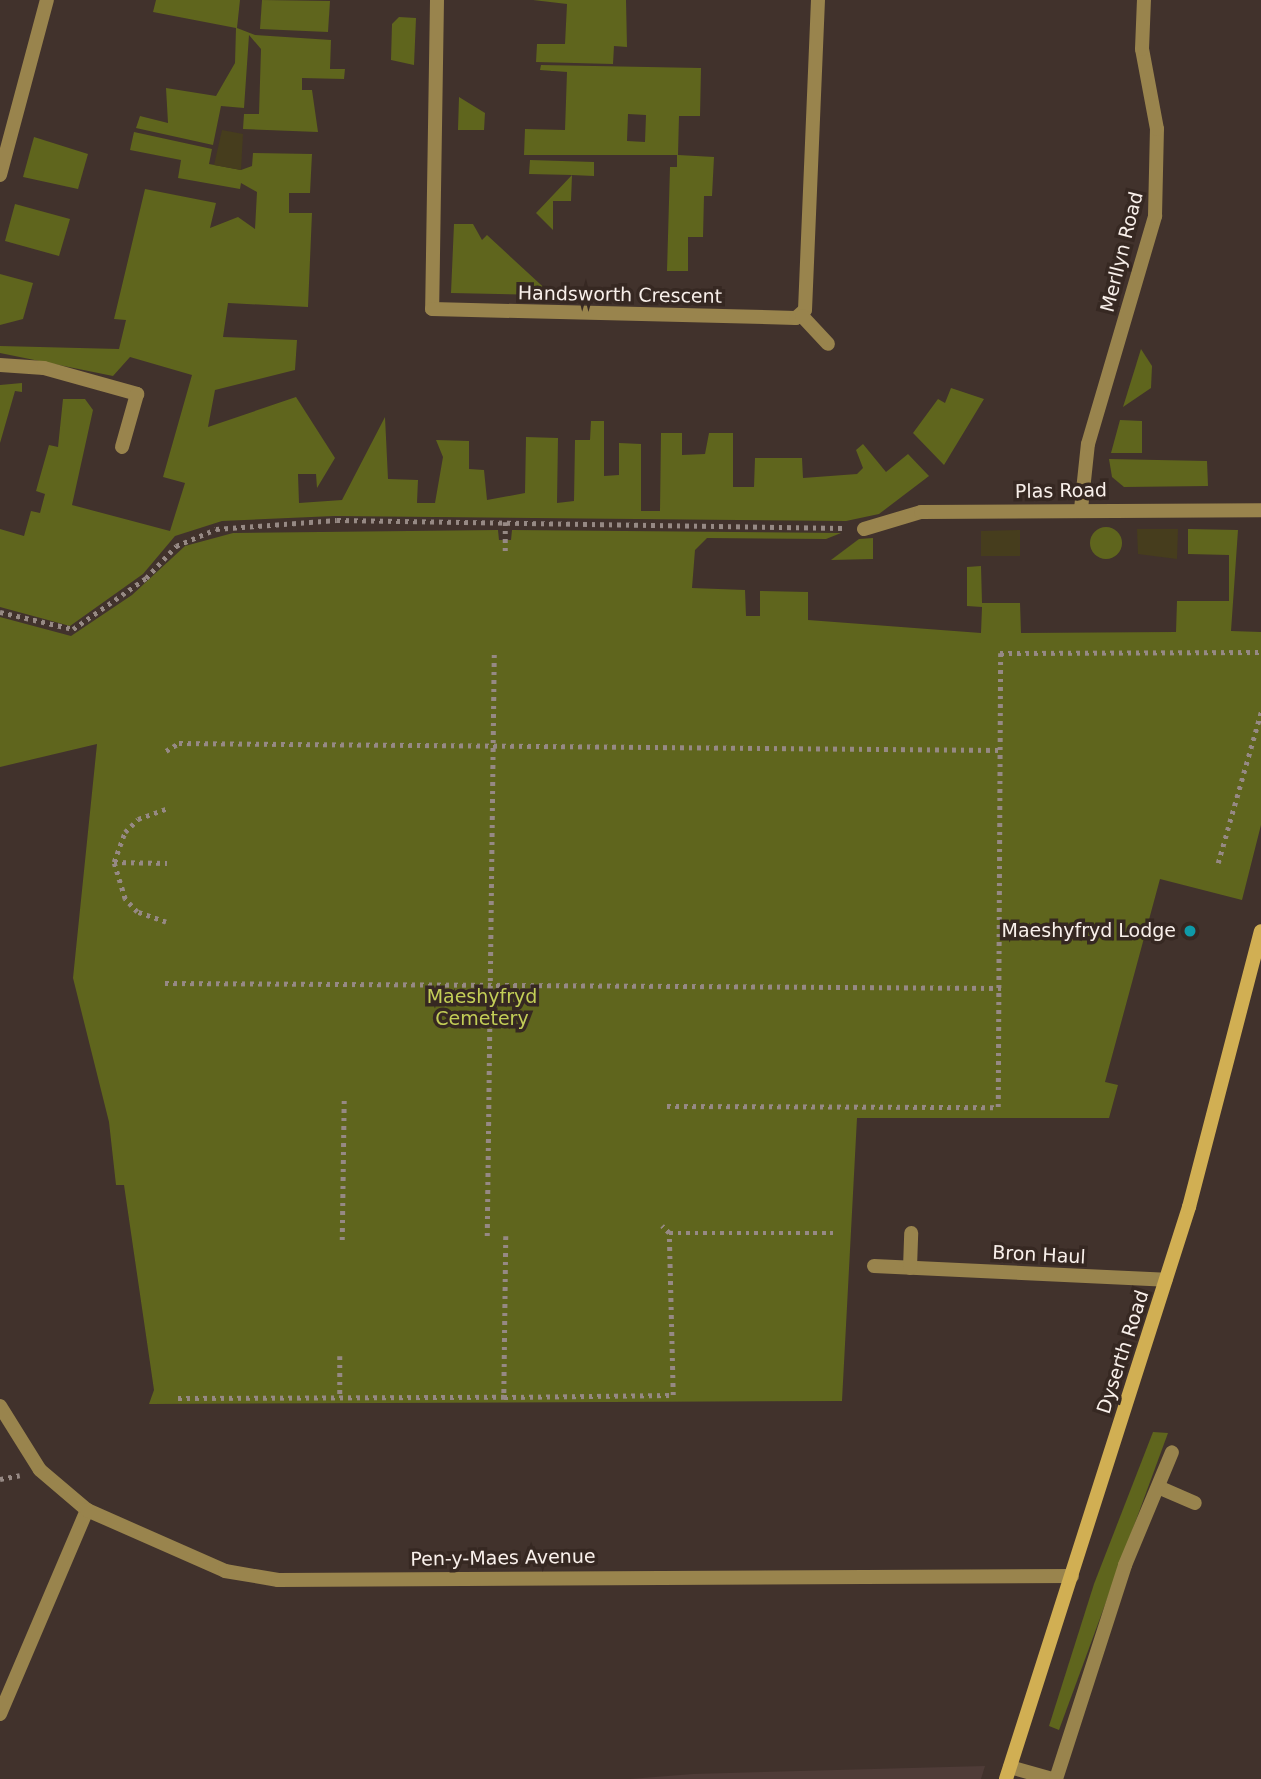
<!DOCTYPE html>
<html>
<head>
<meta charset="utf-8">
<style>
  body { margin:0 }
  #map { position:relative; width:1261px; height:1779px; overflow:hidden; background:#41322c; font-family:"DejaVu Sans",sans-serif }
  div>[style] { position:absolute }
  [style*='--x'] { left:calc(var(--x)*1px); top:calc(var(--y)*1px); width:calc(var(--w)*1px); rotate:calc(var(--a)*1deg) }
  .commercial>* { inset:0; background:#4f3c38 }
  .green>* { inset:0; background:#5f651d }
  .round { border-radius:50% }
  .sand>* { inset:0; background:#463d1d }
  .path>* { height:4.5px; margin-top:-2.25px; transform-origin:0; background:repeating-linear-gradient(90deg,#968984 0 3.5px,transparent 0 8.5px) }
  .service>* { height:14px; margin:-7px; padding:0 7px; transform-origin:7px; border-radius:7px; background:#99844d }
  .minor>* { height:14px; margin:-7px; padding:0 7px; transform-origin:7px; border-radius:7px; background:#99844d }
  .tertiary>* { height:14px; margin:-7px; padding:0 7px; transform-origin:7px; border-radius:7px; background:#99844d }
  .secondary>* { height:14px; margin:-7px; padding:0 7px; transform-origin:7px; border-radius:7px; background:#d1af53 }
  .dots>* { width:19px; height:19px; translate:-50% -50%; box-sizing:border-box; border:4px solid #362822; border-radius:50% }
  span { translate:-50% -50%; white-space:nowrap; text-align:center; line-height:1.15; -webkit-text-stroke:7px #362822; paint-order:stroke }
  .street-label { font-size:19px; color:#f9f0eb }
  .poi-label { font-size:19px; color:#f9f0eb }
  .right { translate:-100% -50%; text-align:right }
  .park-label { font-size:19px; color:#c3ce57 }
</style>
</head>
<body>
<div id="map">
  <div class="commercial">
    <i style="clip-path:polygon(985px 1766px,981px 1779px,630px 1779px,693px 1774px)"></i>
  </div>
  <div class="green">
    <i style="clip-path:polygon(156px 0,240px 0,237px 28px,255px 35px,331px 40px,330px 69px,345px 69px,344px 79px,302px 78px,302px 90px,312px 90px,318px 132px,243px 129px,244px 114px,259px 114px,261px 49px,249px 35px,244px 108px,221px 106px,213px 145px,136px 128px,140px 116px,168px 123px,166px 88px,216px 96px,235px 63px,236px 28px,153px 12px)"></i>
    <i style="clip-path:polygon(262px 0,330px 1px,328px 32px,260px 29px)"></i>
    <i style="clip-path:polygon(626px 0,627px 47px,614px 46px,613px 64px,536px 62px,537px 44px,565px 44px,567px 4px,533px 0)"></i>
    <i style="clip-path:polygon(399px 17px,416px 18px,414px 65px,391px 60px,392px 24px)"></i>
    <i style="clip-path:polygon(evenodd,541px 65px,701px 68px,700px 116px,679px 116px,678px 155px,714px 157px,712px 196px,704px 196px,703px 237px,688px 237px,688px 271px,667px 271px,670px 167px,677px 167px,677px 155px,524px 155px,525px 129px,565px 130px,567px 72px,540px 70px,541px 65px,628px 114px,646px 115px,645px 142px,627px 141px,628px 114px)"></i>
    <i style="clip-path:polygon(459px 97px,485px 113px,484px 130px,458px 130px)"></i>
    <i style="clip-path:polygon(134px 132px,212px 149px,209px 164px,241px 170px,252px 166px,253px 153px,312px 154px,310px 193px,289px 193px,289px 213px,312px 213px,308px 307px,228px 303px,223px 337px,297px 340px,295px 370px,215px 390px,208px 427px,296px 397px,335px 458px,317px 488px,316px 474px,298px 474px,299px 503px,342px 500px,385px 417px,388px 479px,418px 480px,417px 503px,435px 503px,443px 457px,436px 440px,469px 441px,469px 469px,484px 470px,487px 500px,525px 493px,526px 437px,558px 438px,557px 503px,574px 501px,575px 440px,590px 440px,591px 421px,604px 421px,604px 476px,619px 475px,619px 443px,641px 444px,641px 511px,660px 511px,661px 433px,682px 433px,682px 455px,705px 454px,709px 433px,733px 433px,733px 487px,754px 487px,755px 458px,802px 458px,803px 478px,857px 474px,863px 468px,856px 450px,863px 444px,886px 472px,908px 454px,929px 476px,879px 514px,846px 521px,334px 516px,222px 521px,175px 536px,143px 574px,70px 626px,0 607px,0 529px,24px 536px,31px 511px,40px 513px,45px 494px,36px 491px,49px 445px,58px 447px,63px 399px,85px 399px,93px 410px,72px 505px,170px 531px,185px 483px,163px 477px,192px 375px,130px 357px,113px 376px,0 353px,0 346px,119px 349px,126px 320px,114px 319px,145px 189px,216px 203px,210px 228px,238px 217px,255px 229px,257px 192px,241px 183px,240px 189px,178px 178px,181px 160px,130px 150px)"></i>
    <i style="clip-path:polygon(34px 137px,88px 154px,78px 189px,23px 177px)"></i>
    <i style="clip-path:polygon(530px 160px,594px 162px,594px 176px,572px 175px,571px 201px,553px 201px,553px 230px,536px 213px,572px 175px,529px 174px)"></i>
    <i style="clip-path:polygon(15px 204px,70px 219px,59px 256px,5px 241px)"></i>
    <i style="clip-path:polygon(454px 224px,473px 224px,482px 240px,487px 235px,552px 295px,451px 293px)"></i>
    <i style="clip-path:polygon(0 274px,33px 283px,23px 319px,0 325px)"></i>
    <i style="clip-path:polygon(1141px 349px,1152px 366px,1151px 388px,1123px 407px)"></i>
    <i style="clip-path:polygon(22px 383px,22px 392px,15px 391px,0 443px,0 385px)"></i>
    <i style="clip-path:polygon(951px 388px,984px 399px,944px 465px,913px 433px,938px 399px,945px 403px)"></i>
    <i style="clip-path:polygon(1120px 420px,1142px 421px,1142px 453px,1111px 453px)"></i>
    <i style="clip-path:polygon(1109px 459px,1207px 461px,1208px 486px,1124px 487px,1112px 477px)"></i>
    <i class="round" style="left:1090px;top:527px;width:32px;height:32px"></i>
    <i style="clip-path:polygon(1188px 529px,1238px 530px,1231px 631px,1261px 632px,1261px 825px,1242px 900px,1160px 879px,1105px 1082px,1118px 1085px,1109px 1118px,857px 1118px,842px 1401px,149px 1404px,154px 1390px,124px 1185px,116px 1185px,109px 1122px,73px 978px,97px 744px,0 767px,0 617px,71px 636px,132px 595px,185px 546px,233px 533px,498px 530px,499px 540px,511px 540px,512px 530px,841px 533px,826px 539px,707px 538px,695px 550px,692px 588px,745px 590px,746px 616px,760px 616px,760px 591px,808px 592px,808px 620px,981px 633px,982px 607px,967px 606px,967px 567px,981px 566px,982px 603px,1020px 603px,1021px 633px,1176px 632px,1177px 601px,1229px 601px,1229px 555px,1188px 554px)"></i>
    <i style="clip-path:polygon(873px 538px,873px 559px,831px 560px,859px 539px)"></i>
    <i style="clip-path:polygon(1153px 1432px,1168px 1433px,1059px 1730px,1049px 1726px,1094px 1584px)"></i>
  </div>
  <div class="sand">
    <i style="clip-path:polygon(222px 130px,243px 134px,241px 170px,214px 165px)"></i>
    <i style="clip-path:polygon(1137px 529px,1178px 529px,1177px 559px,1138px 554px)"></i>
    <i style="clip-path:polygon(1020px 530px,1020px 556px,981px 556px,981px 531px)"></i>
  </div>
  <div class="path">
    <i style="--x:505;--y:551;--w:29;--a:-90"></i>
    <i style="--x:0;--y:612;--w:75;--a:13.1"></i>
    <i style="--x:73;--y:629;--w:89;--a:-34.9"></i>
    <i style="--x:146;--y:578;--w:44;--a:-46.8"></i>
    <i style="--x:176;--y:546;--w:43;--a:-23"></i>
    <i style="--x:216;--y:529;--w:121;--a:-4.3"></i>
    <i style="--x:337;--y:520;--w:507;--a:0.9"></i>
    <i style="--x:166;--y:751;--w:15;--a:-32"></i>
    <i style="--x:179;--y:743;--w:823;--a:0.49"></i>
    <i style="--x:114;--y:862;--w:53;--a:1.1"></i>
    <i style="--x:1218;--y:863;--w:157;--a:-74.1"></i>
    <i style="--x:166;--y:922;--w:31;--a:-161"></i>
    <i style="--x:137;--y:912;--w:18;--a:-133"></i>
    <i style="--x:125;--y:899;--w:39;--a:-107"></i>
    <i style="--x:114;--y:862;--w:32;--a:-70"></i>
    <i style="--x:125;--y:832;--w:18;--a:-45"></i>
    <i style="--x:138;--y:819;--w:30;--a:-20"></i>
    <i style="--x:165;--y:983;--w:837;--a:0.34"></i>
    <i style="--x:667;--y:1106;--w:331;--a:0.2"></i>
    <i style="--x:998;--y:1107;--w:454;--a:-89.7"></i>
    <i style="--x:1000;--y:653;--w:261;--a:-0.2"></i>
    <i style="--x:669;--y:1233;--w:164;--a:0"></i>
    <i style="--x:487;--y:1236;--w:584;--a:-89.31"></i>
    <i style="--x:506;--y:1236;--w:161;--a:90.7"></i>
    <i style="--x:504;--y:1397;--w:169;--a:-0.7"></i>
    <i style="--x:673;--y:1395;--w:162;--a:-91.4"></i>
    <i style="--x:669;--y:1233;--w:10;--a:-135"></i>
    <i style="--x:342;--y:1240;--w:143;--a:-89.2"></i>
    <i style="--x:340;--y:1356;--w:41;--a:90"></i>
    <i style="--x:178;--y:1398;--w:326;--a:-0.2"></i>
    <i style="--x:0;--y:1479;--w:20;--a:-11"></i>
  </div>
  <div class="service">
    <i style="--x:0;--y:365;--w:44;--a:3.9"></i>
    <i style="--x:44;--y:368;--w:97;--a:15.6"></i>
    <i style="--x:137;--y:394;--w:55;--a:105.8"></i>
  </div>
  <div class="minor">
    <i style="--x:437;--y:0;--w:309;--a:90.9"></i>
    <i style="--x:432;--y:309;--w:364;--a:1.4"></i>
    <i style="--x:796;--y:318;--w:12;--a:-42"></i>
    <i style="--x:805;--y:310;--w:310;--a:-87.6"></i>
    <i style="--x:0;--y:175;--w:181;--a:-75"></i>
    <i style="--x:802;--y:316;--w:38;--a:47"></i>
    <i style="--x:1081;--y:509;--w:65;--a:-83.9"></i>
    <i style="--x:1088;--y:444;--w:238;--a:-73.6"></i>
    <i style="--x:1155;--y:216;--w:87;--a:-88.7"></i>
    <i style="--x:1157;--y:129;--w:81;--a:-100.6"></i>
    <i style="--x:1142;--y:49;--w:49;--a:-87.7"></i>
    <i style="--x:864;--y:529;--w:59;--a:-16.6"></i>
    <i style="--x:921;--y:512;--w:340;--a:-0.3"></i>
    <i style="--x:874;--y:1266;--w:292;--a:2.7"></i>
    <i style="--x:910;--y:1268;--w:35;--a:-88"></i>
    <i style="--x:1158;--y:1487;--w:40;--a:23.4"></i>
    <i style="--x:0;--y:1714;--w:222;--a:-66.9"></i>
    <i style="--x:1010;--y:1767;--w:44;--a:15.9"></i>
    <i style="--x:1056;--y:1779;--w:225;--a:-72.1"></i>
    <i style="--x:1125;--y:1565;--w:122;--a:-67.4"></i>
  </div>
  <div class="tertiary">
    <i style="--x:0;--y:1406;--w:75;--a:58"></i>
    <i style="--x:40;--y:1470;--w:62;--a:40.4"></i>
    <i style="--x:87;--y:1510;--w:151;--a:23.8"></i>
    <i style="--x:225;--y:1571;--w:54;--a:9.6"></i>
    <i style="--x:278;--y:1580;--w:794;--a:-0.29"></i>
  </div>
  <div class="secondary">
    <i style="--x:1006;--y:1779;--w:601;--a:-72.26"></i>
    <i style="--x:1189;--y:1207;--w:285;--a:-75.4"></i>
  </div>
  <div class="dots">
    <i style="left:1190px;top:931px;background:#0f9aa8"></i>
  </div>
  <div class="street-label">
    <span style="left:1122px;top:252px;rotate:-76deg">Merllyn Road</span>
    <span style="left:620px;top:295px;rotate:1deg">Handsworth Crescent</span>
    <span style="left:1061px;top:491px;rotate:-1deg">Plas Road</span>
    <span style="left:1039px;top:1255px;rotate:3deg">Bron Haul</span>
    <span style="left:1123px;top:1352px;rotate:-72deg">Dyserth Road</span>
    <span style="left:503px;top:1558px;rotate:-1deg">Pen-y-Maes Avenue</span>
  </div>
  <div class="poi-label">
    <span class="right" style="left:1176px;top:931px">Maeshyfryd Lodge</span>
  </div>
  <div class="park-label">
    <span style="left:482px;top:1008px">Maeshyfryd<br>Cemetery</span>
  </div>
</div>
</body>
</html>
